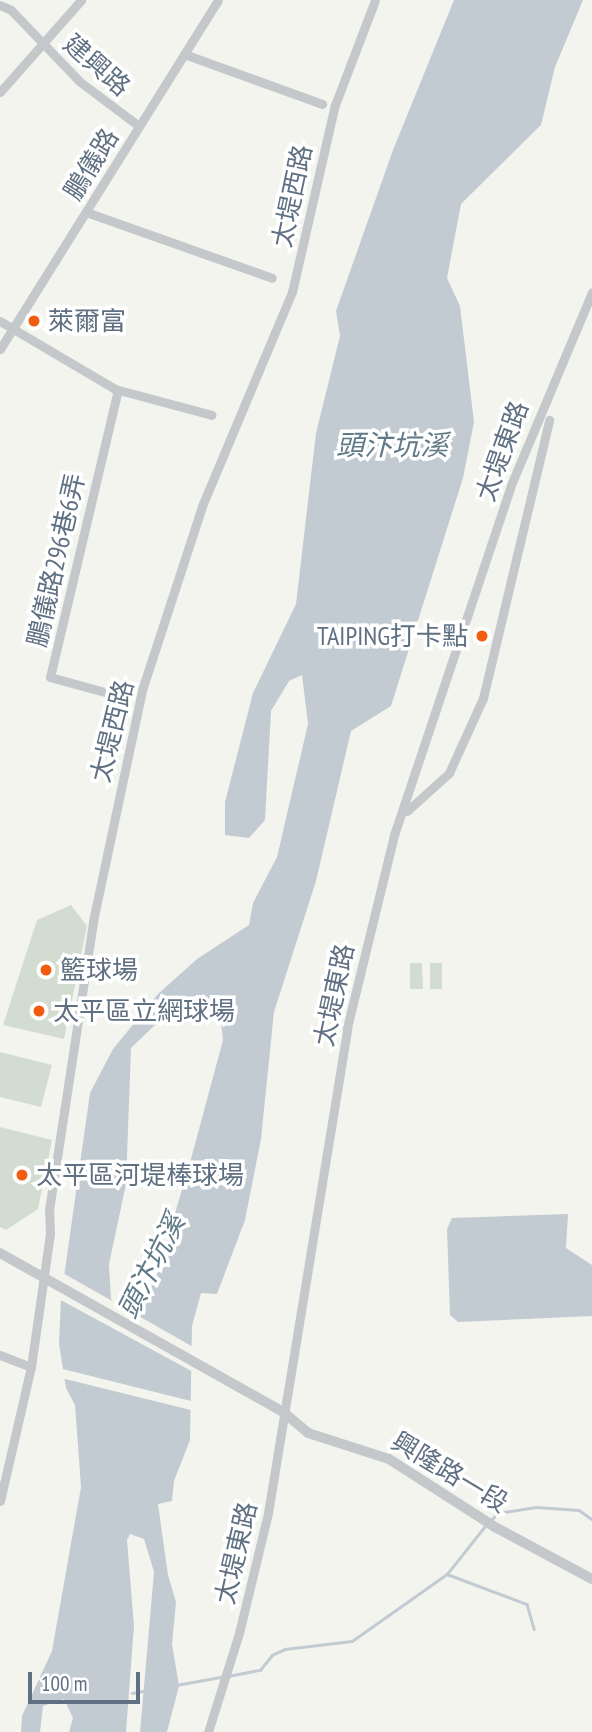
<!DOCTYPE html>
<html>
<head>
<meta charset="utf-8">
<style>
  body { margin:0 }
  #map { position:relative; width:592px; height:1732px; overflow:hidden; background:#f4f4ef; font-family:"PT Sans Narrow","Noto Sans TC",sans-serif }
  div>[style] { position:absolute }
  [style*='--x'] { left:calc(var(--x)*1px); top:calc(var(--y)*1px); width:calc(var(--w)*1px); rotate:calc(var(--a)*1deg) }
  .green>* { inset:0; background:#d3dcd0 }
  .water>* { inset:0; background:#c2cbd1 }
  .pier>* { inset:0; background:#f4f4ef }
  .stream>* { height:2.5px; margin:-1.25px; padding:0 1.25px; transform-origin:1.25px; border-radius:1.25px; background:#c2cbd1 }
  .minor>* { height:9px; margin:-4.5px; padding:0 4.5px; transform-origin:4.5px; border-radius:4.5px; background:#c5c8cb }
  .tertiary>* { height:10px; margin:-5px; padding:0 5px; transform-origin:5px; border-radius:5px; background:#c5c8cb }
  .dots>* { width:19px; height:19px; translate:-50% -50%; box-sizing:border-box; border:4px solid #fff; border-radius:50% }
  span { translate:-50% -50%; white-space:nowrap; text-align:center; line-height:1.15; -webkit-text-stroke:7px #fff; paint-order:stroke }
  .street-label { font-size:26px; color:#607083 }
  .poi-label { font-size:26px; color:#607083 }
  .left { translate:0 -50%; text-align:left }
  .right { translate:-100% -50%; text-align:right }
  .water-label { font-size:28px; color:#607a88; font-style:italic }
  .scale { position:absolute; left:28px; top:1672px; width:112px; height:32px; box-sizing:border-box; border:4px solid #607083; border-top:0; padding-left:9px; font-size:21px; line-height:24px; white-space:nowrap; color:#607083; -webkit-text-stroke:5px #fff; paint-order:stroke }
</style>
</head>
<body>
<div id="map">
  <div class="green">
    <i style="clip-path:polygon(71px 905px,87px 926px,64px 1039px,3px 1025px,37px 920px)"></i>
    <i style="clip-path:polygon(410px 963px,422px 963px,423px 989px,410px 989px)"></i>
    <i style="clip-path:polygon(430px 963px,442px 963px,442px 989px,430px 989px)"></i>
    <i style="clip-path:polygon(0 1052px,52px 1065px,41px 1107px,0 1097px)"></i>
    <i style="clip-path:polygon(0 1127px,52px 1140px,38px 1209px,6px 1230px,0 1227px)"></i>
  </div>
  <div class="water">
    <i style="clip-path:polygon(evenodd,454px 0,583px 0,555px 67px,541px 125px,461px 204px,447px 278px,460px 306px,474px 422px,463px 478px,391px 706px,351px 731px,316px 881px,274px 1012px,261px 1139px,245px 1220px,217px 1294px,201px 1293px,192px 1326px,190px 1440px,174px 1481px,172px 1501px,158px 1504px,168px 1575px,176px 1602px,172px 1644px,179px 1686px,167px 1732px,140px 1732px,154px 1572px,144px 1539px,130px 1534px,127px 1540px,134px 1626px,126px 1732px,69px 1732px,73px 1718px,64px 1699px,43px 1706px,40px 1732px,21px 1732px,22px 1716px,52px 1651px,81px 1487px,75px 1405px,66px 1388px,59px 1344px,61px 1298px,90px 1093px,113px 1049px,158px 994px,197px 959px,249px 925px,253px 903px,277px 857px,308px 724px,302px 675px,289px 681px,271px 711px,265px 820px,249px 838px,225px 835px,225px 802px,253px 693px,296px 604px,316px 433px,340px 336px,336px 311px,393px 150px,454px 0,209px 1010px,221px 1021px,223px 1040px,191px 1159px,155px 1281px,140px 1306px,121px 1311px,111px 1299px,109px 1264px,126px 1184px,131px 1048px,155px 1025px,209px 1010px)"></i>
    <i style="clip-path:polygon(568px 1214px,566px 1248px,592px 1265px,592px 1316px,458px 1322px,450px 1315px,447px 1229px,452px 1218px)"></i>
  </div>
  <div class="pier">
    <i style="clip-path:polygon(61px 1272px,195px 1348px,195px 1373px,57px 1298px)"></i>
    <i style="clip-path:polygon(59px 1368px,195px 1402px,195px 1411px,61px 1378px)"></i>
  </div>
  <div class="stream">
    <i style="--x:490;--y:1521;--w:11;--a:-45"></i>
    <i style="--x:498;--y:1513;--w:38;--a:-9"></i>
    <i style="--x:536;--y:1507;--w:43;--a:4"></i>
    <i style="--x:579;--y:1510;--w:16;--a:35"></i>
    <i style="--x:447;--y:1574;--w:85;--a:20.6"></i>
    <i style="--x:527;--y:1604;--w:26;--a:74"></i>
    <i style="--x:228;--y:1676;--w:33;--a:-11"></i>
    <i style="--x:260;--y:1670;--w:19;--a:-51"></i>
    <i style="--x:272;--y:1655;--w:14;--a:-25"></i>
    <i style="--x:285;--y:1649;--w:67;--a:-6.8"></i>
    <i style="--x:352;--y:1641;--w:116;--a:-35.2"></i>
    <i style="--x:447;--y:1574;--w:61;--a:-51.6"></i>
    <i style="--x:176;--y:1685;--w:46;--a:-10.1"></i>
    <i style="--x:132;--y:1693;--w:17;--a:-10"></i>
  </div>
  <div class="minor">
    <i style="--x:0;--y:5;--w:12;--a:24"></i>
    <i style="--x:11;--y:10;--w:98;--a:46.2"></i>
    <i style="--x:79;--y:81;--w:75;--a:36.9"></i>
    <i style="--x:184;--y:54;--w:147;--a:19.9"></i>
    <i style="--x:0;--y:92;--w:123;--a:-48.6"></i>
    <i style="--x:86;--y:212;--w:197;--a:19.5"></i>
    <i style="--x:0;--y:321;--w:134;--a:30.6"></i>
    <i style="--x:115;--y:389;--w:100;--a:15"></i>
    <i style="--x:0;--y:349;--w:411;--a:-58"></i>
    <i style="--x:112;--y:694;--w:64;--a:-164.7"></i>
    <i style="--x:50;--y:677;--w:295;--a:-76.7"></i>
    <i style="--x:407;--y:811;--w:57;--a:-42.1"></i>
    <i style="--x:449;--y:773;--w:82;--a:-65.6"></i>
    <i style="--x:483;--y:698;--w:286;--a:-76.6"></i>
    <i style="--x:0;--y:1355;--w:33;--a:21"></i>
    <i style="--x:0;--y:1501;--w:138;--a:-77"></i>
    <i style="--x:31;--y:1367;--w:134;--a:-81.9"></i>
    <i style="--x:50;--y:1234;--w:24;--a:-92"></i>
    <i style="--x:49;--y:1210;--w:292;--a:-81.3"></i>
    <i style="--x:93;--y:921;--w:236;--a:-78"></i>
    <i style="--x:142;--y:690;--w:194;--a:-71.9"></i>
    <i style="--x:202;--y:506;--w:232;--a:-67.2"></i>
    <i style="--x:292;--y:292;--w:192;--a:-77.1"></i>
    <i style="--x:335;--y:105;--w:112;--a:-69.1"></i>
    <i style="--x:208;--y:1732;--w:104;--a:-72.6"></i>
    <i style="--x:239;--y:1633;--w:123;--a:-76.4"></i>
    <i style="--x:268;--y:1513;--w:491;--a:-80.7"></i>
    <i style="--x:347;--y:1028;--w:199;--a:-76.3"></i>
    <i style="--x:394;--y:835;--w:369;--a:-71.5"></i>
    <i style="--x:511;--y:485;--w:209;--a:-67.2"></i>
  </div>
  <div class="tertiary">
    <i style="--x:0;--y:1253;--w:323;--a:29.3"></i>
    <i style="--x:282;--y:1411;--w:34;--a:40"></i>
    <i style="--x:308;--y:1433;--w:85;--a:17.8"></i>
    <i style="--x:389;--y:1459;--w:126;--a:32.7"></i>
    <i style="--x:495;--y:1527;--w:110;--a:28.2"></i>
  </div>
  <div class="dots">
    <i style="left:34px;top:321px;background:#f25c11"></i>
    <i style="left:482px;top:636px;background:#f25c11"></i>
    <i style="left:46px;top:970px;background:#f25c11"></i>
    <i style="left:39px;top:1011px;background:#f25c11"></i>
    <i style="left:22px;top:1175px;background:#f25c11"></i>
  </div>
  <div class="street-label">
    <span style="left:97px;top:65px;rotate:41deg">建興路</span>
    <span style="left:91px;top:164px;rotate:-58deg">鵬儀路</span>
    <span style="left:292px;top:196px;rotate:-78deg">太堤西路</span>
    <span style="left:502px;top:451px;rotate:-70deg">太堤東路</span>
    <span style="left:56px;top:560px;rotate:-77deg">鵬儀路296巷6弄</span>
    <span style="left:112px;top:731px;rotate:-76deg">太堤西路</span>
    <span style="left:334px;top:995px;rotate:-78deg">太堤東路</span>
    <span style="left:450px;top:1472px;rotate:31deg">興隆路一段</span>
    <span style="left:236px;top:1553px;rotate:-77deg">太堤東路</span>
  </div>
  <div class="poi-label">
    <span class="left" style="left:48px;top:321px">萊爾富</span>
    <span class="right" style="left:468px;top:636px">TAIPING打卡點</span>
    <span class="left" style="left:60px;top:970px">籃球場</span>
    <span class="left" style="left:53px;top:1011px">太平區立網球場</span>
    <span class="left" style="left:36px;top:1175px">太平區河堤棒球場</span>
  </div>
  <div class="water-label">
    <span style="left:392px;top:445px">頭汴坑溪</span>
    <span style="left:151px;top:1266px;rotate:-63deg">頭汴坑溪</span>
  </div>
  <div class="scale">100 m</div>
</div>
</body>
</html>
